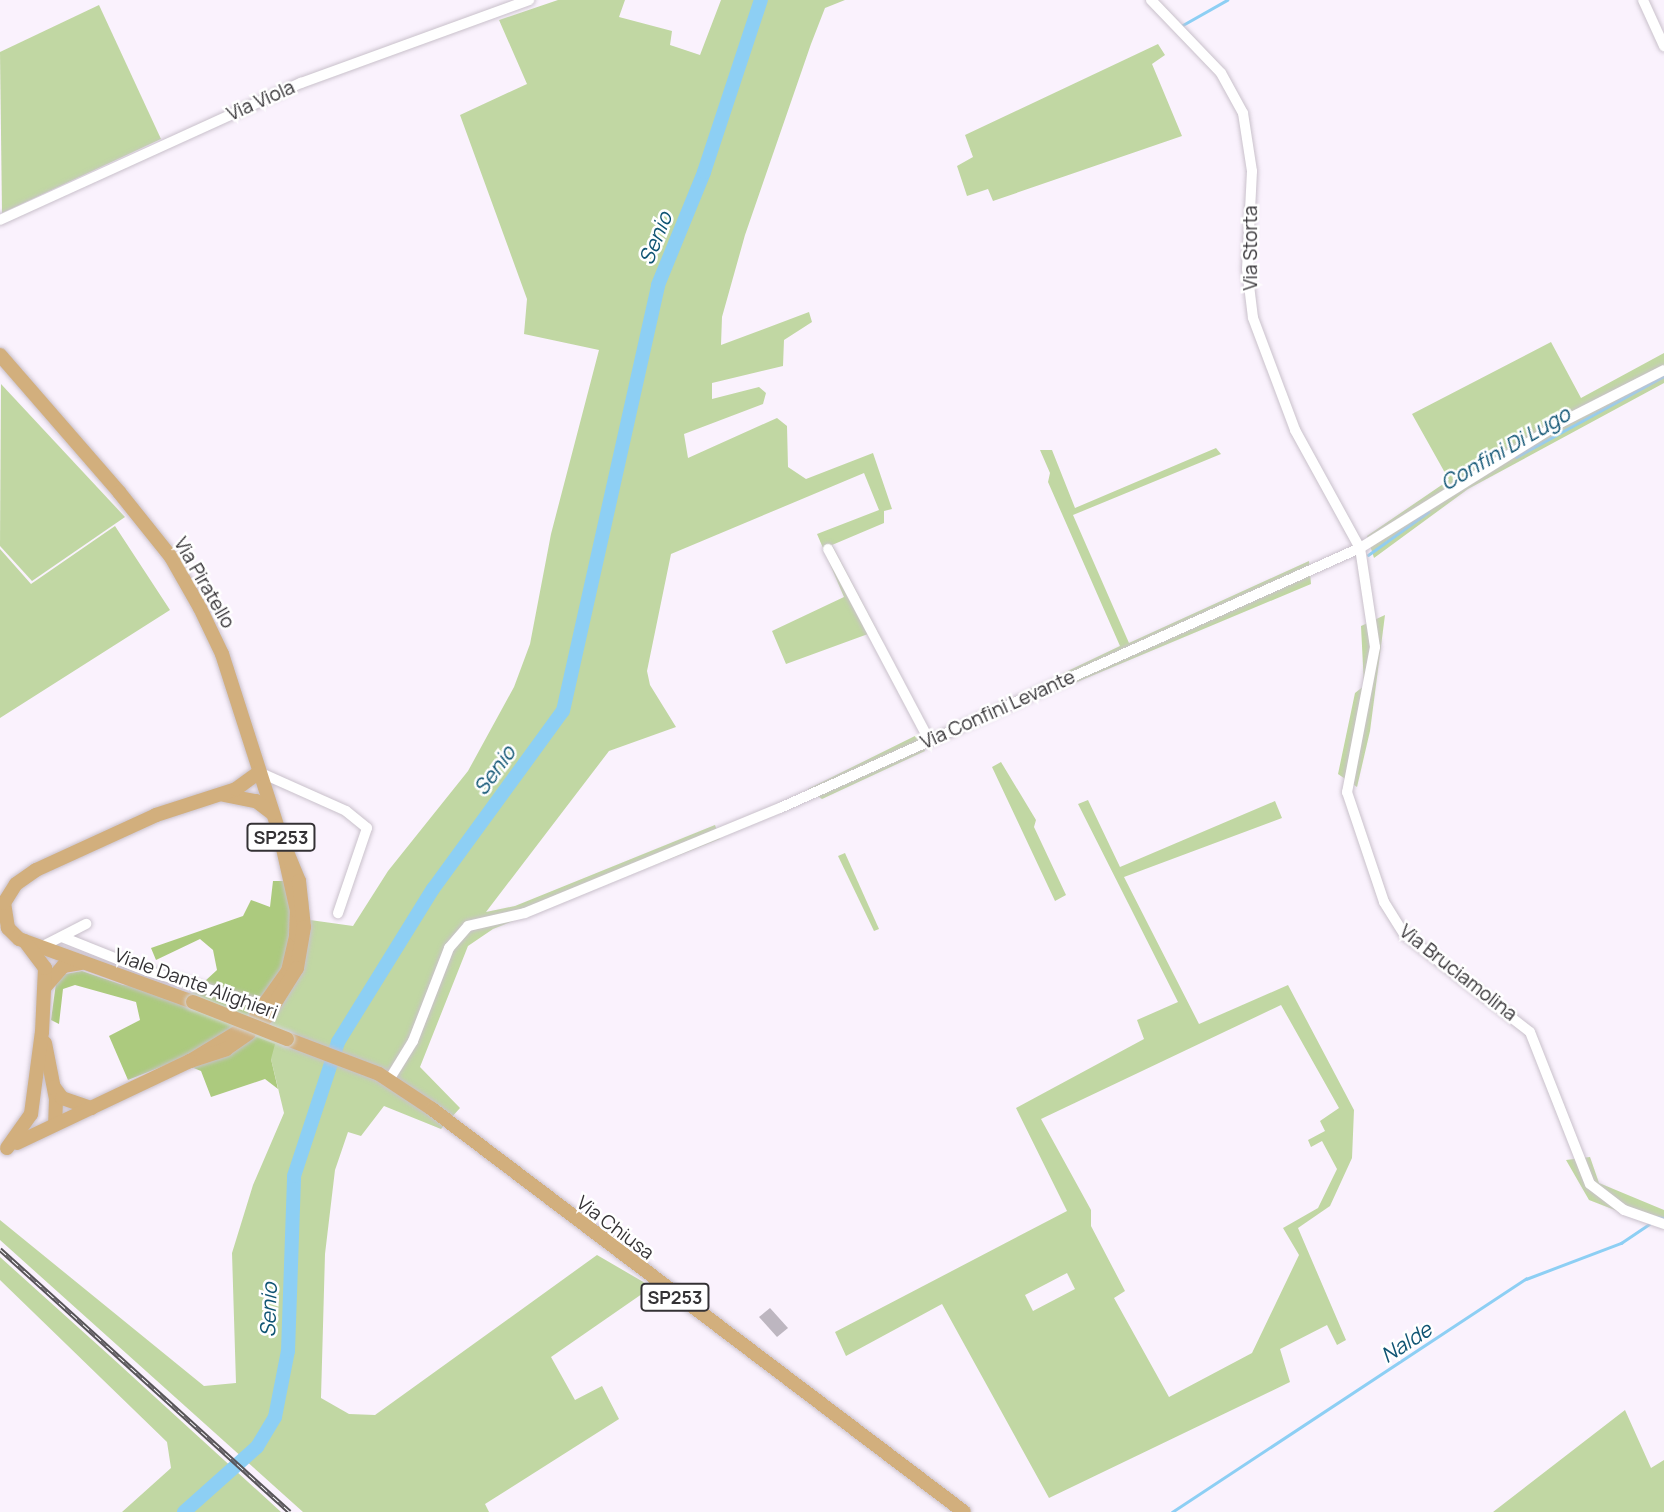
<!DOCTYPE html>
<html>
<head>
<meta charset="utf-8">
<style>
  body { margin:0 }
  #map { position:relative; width:1664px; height:1512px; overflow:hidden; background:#faf2fd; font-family:Manrope,sans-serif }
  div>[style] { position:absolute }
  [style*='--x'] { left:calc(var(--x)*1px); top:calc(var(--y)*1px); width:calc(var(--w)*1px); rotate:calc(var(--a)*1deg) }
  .green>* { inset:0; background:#c1d7a3 }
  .forest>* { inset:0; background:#acca7e }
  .stream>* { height:2.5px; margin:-1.25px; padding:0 1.25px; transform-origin:1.25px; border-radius:1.25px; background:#8dcff4 }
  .river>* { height:14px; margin:-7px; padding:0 7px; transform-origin:7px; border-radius:7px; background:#8dcff4 }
  .building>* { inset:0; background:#bdb6c0 }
  .roads { filter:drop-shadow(0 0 2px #c9c1cb) drop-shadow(0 0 2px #c9c1cb) }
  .minor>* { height:10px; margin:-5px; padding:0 5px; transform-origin:5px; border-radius:5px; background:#fff }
  .major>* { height:14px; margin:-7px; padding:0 7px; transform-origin:7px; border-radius:7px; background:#d2af7d }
  .rail>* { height:5px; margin-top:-2.5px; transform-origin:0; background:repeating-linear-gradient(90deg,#fff 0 8px,#575458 0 16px); box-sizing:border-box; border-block:2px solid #575458 }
  .bridges { filter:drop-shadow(0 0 2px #d6d6d7) drop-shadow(0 0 2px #d6d6d7) }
  .major-bridge>* { height:14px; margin:-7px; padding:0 7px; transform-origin:7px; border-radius:7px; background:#d2af7d }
  span { translate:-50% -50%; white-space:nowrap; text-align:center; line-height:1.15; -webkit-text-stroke:5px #fff; paint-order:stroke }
  .shield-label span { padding:2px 5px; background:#fff; border:2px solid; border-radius:5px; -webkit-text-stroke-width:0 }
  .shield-label { font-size:18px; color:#343235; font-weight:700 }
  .street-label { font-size:19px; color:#343235 }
  .water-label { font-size:21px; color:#0f5473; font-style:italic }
</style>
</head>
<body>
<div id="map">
  <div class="green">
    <i style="clip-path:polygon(558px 0,625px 0,619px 17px,672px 31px,670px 45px,700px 55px,721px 0,845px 0,825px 8px,811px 44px,745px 235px,722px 317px,721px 345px,809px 312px,812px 322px,784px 340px,783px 366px,712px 383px,712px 399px,759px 387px,766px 393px,763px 404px,684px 434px,688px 458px,777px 418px,787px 426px,788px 467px,806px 479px,873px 453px,892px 509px,884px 511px,884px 523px,832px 545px,883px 642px,868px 634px,786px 664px,772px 631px,844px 597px,817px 534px,879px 510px,864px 473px,671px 554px,647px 671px,650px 685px,676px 727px,609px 751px,486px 912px,515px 906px,715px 825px,720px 839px,493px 929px,468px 946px,420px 1067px,460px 1108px,441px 1129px,384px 1106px,361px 1136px,348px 1132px,335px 1170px,325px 1254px,321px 1398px,349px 1414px,375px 1415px,597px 1255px,652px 1287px,551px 1357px,575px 1400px,602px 1386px,619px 1419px,485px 1504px,489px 1512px,303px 1512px,0 1240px,0 1220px,204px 1386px,236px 1383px,232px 1253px,253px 1185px,284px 1113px,271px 1059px,236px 1029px,288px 887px,308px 898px,310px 920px,353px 926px,388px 871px,468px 771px,514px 687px,530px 644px,551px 534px,599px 350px,524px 334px,527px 299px,460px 115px,527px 84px,499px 20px)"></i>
    <i style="clip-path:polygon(99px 5px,161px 139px,2px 213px,0 52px)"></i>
    <i style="clip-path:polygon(1158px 44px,1165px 55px,1152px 64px,1182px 136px,993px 201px,988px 189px,967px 196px,957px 166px,973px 157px,965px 135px)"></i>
    <i style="clip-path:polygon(1551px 342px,1581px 398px,1664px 353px,1664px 383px,1468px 489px,1374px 558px,1367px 536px,1449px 480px,1412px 414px)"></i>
    <i style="clip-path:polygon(1px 384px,125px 517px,32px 581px,0 546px)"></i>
    <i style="clip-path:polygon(1216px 448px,1221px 454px,1073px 515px,1129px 643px,1309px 561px,1311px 584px,1027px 703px,1024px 692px,1120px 646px,1048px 482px,1050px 473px,1040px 450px,1052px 450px,1075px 508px)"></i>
    <i style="clip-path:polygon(115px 526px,170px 610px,0 718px,0 549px,31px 584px)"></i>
    <i style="clip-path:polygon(1385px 615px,1370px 731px,1357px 787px,1338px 774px,1355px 693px,1364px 686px,1361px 626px)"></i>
    <i style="clip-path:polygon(919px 734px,925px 751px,822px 799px,808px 789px)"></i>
    <i style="clip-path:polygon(1001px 762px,1036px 820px,1034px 827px,1066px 895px,1055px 901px,992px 767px)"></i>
    <i style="clip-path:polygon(evenodd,1088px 800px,1120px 867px,1275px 801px,1282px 818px,1124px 877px,1199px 1024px,1288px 985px,1354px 1110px,1352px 1158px,1330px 1206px,1298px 1228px,1346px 1340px,1337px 1345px,1327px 1325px,1280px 1349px,1290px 1382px,1049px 1498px,942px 1304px,846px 1356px,835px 1332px,1067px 1211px,1016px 1108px,1144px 1039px,1137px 1020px,1178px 1002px,1078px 804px,1088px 800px,1281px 1005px,1339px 1108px,1320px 1121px,1325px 1131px,1308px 1140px,1311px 1147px,1322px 1141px,1337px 1169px,1318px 1208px,1283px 1228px,1299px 1255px,1252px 1353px,1169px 1397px,1114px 1298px,1125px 1291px,1091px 1226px,1091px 1210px,1041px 1119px,1281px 1005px,1088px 800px,1067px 1273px,1075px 1289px,1033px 1311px,1025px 1295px,1067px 1273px)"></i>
    <i style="clip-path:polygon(845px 853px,879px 929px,874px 931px,838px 856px)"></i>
    <i style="clip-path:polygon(1590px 1157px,1599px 1183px,1664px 1210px,1664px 1229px,1589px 1200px,1566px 1160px)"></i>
    <i style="clip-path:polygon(0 1257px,110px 1356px,281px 1512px,122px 1512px,171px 1468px,167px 1442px,0 1280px)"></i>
    <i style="clip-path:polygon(1625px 1410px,1651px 1468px,1664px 1460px,1664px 1512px,1493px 1512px)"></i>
  </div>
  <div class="forest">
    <i style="clip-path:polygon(273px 881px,286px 881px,293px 908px,283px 976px,236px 1029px,275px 1044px,271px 1059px,278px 1089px,265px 1079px,211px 1097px,201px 1071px,176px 1061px,128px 1080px,109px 1036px,140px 1020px,136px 1002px,75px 985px,63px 989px,59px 1024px,51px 1020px,56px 983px,65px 974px,82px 971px,123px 985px,192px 993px,217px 970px,213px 950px,200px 939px,156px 960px,151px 948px,243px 916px,251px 900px,270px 907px)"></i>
  </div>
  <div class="stream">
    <i style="--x:1181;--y:26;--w:53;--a:-29.5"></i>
    <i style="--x:1516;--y:457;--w:169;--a:-28.7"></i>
    <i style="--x:1368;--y:555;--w:74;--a:-35.6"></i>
    <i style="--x:1656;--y:1217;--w:8;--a:7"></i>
    <i style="--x:1172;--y:1512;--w:424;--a:-33.4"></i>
    <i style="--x:1526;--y:1279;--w:102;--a:-20.8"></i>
    <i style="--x:1621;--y:1243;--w:34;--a:-34"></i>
  </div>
  <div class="river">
    <i style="--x:184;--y:1512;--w:98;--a:-41.7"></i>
    <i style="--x:257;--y:1447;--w:35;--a:-59"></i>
    <i style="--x:275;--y:1417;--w:67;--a:-78.9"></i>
    <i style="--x:288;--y:1351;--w:175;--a:-88"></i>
    <i style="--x:294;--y:1176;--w:141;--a:-71.8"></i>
    <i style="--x:338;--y:1042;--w:180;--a:-58.2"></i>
    <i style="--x:433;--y:889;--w:220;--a:-53.9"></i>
    <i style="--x:563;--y:711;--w:436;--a:-77.4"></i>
    <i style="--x:658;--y:285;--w:122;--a:-67.8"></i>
    <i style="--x:704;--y:172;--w:181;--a:-71.7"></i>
  </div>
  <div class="building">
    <i style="clip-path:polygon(770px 1308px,788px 1328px,777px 1337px,759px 1317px)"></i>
  </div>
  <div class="roads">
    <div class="minor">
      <i style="--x:1151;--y:0;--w:101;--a:46.2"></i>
      <i style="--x:1221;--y:73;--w:46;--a:61.2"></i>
      <i style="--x:1243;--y:113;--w:59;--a:81.2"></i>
      <i style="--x:1252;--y:171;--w:98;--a:92.9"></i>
      <i style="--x:1247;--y:269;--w:49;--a:83"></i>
      <i style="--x:1253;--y:318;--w:120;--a:69.4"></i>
      <i style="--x:1295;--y:430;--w:135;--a:61.2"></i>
      <i style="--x:1360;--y:548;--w:100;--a:81.4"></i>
      <i style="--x:1375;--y:647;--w:148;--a:100.9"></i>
      <i style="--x:1347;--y:792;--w:116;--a:71.4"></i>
      <i style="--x:1384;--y:902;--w:39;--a:58"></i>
      <i style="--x:1405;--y:935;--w:158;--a:37.8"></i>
      <i style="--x:1530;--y:1032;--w:163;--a:68.5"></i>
      <i style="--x:1590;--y:1184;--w:43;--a:37.4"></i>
      <i style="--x:1624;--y:1210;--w:42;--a:19.3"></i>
      <i style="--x:1643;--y:0;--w:51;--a:65.5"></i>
      <i style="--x:0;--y:220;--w:331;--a:-24.5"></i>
      <i style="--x:301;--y:83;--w:243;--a:-20"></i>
      <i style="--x:828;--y:549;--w:216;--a:62.1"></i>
      <i style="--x:259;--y:772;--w:95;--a:24.1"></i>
      <i style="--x:346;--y:811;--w:27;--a:39"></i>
      <i style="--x:367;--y:828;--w:90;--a:108.8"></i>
      <i style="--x:62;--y:937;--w:92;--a:21.8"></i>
      <i style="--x:147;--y:971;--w:124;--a:16.4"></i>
      <i style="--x:41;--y:947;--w:51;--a:-27.1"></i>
      <i style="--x:389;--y:1080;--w:46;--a:-58.4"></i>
      <i style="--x:413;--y:1041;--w:100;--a:-68.8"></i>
      <i style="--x:449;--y:948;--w:29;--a:-49"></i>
      <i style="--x:468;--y:926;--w:58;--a:-12.8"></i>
      <i style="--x:525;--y:913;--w:276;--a:-22.4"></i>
      <i style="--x:780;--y:808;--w:636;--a:-24.15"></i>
      <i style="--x:1360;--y:548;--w:238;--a:-32"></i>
      <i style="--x:1562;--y:422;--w:114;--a:-27"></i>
    </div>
    <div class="major">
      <i style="--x:0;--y:355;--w:181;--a:49"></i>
      <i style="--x:119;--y:492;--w:83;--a:51.3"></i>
      <i style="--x:171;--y:557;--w:59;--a:60.4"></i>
      <i style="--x:200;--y:608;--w:51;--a:64.4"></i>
      <i style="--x:222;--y:654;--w:190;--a:72.2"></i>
      <i style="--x:224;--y:795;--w:33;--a:11"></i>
      <i style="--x:256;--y:801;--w:21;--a:37"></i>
      <i style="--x:45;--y:987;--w:28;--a:-49"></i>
      <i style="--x:63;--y:966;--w:18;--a:-9"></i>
      <i style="--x:193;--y:1002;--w:185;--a:-160.1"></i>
      <i style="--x:19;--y:939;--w:16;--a:-135"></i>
      <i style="--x:8;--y:928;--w:25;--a:-99"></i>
      <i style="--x:4;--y:903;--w:22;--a:-58"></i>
      <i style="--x:16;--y:884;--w:24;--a:-35"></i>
      <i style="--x:36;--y:870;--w:132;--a:-24.6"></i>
      <i style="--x:156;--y:815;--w:84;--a:-18"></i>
      <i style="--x:236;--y:789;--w:29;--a:-36"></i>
      <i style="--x:256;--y:1016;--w:55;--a:-54.6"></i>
      <i style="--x:288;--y:971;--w:37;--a:-77"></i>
      <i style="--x:296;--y:935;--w:24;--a:-88"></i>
      <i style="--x:297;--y:911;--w:78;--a:-102.6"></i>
      <i style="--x:280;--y:835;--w:50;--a:67.6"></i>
      <i style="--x:299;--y:881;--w:46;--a:83.8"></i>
      <i style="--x:304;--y:927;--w:42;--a:99.7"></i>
      <i style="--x:297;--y:968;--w:60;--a:122.1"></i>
      <i style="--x:241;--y:1030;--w:60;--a:148.7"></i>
      <i style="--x:190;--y:1061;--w:38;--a:-18"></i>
      <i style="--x:226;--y:1049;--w:28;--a:-35"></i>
      <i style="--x:287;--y:1039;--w:98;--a:20.8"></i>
      <i style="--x:379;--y:1074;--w:64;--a:33.4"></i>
      <i style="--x:432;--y:1109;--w:667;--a:37.14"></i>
      <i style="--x:45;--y:1043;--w:57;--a:78.9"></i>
      <i style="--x:56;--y:1099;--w:25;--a:92"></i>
      <i style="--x:54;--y:1087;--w:14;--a:54"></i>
      <i style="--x:62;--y:1098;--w:31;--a:19"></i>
      <i style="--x:17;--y:1143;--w:191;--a:-25.4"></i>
      <i style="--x:7;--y:1148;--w:42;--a:-54.8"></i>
      <i style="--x:31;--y:1114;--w:83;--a:-82.4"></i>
      <i style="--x:42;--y:1032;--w:64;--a:-87.3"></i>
      <i style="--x:45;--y:968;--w:34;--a:-127"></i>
    </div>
  </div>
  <div class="rail">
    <i style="--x:0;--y:1249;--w:391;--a:42.2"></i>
  </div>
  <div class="bridges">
    <div class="major-bridge">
      <i style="--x:193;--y:1002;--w:101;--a:21.5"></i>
    </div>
  </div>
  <div class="shield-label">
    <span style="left:281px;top:837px">SP253</span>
    <span style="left:675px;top:1297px">SP253</span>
  </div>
  <div class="street-label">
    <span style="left:261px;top:101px;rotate:-24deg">Via Viola</span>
    <span style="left:1251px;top:248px;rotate:-90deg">Via Storta</span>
    <span style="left:204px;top:583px;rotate:60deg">Via Piratello</span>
    <span style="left:998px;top:710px;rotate:-24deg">Via Confini Levante</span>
    <span style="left:1458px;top:973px;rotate:38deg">Via Bruciamolina</span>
    <span style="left:196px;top:984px;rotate:20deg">Viale Dante Alighieri</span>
    <span style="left:615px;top:1228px;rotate:37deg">Via Chiusa</span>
  </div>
  <div class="water-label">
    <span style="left:655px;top:238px;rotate:-68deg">Senio</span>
    <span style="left:1505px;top:448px;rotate:-30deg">Confini Di Lugo</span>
    <span style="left:494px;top:770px;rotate:-54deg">Senio</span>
    <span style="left:268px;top:1310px;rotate:-88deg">Senio</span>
    <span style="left:1406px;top:1342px;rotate:-33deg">Nalde</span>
  </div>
</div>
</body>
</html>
